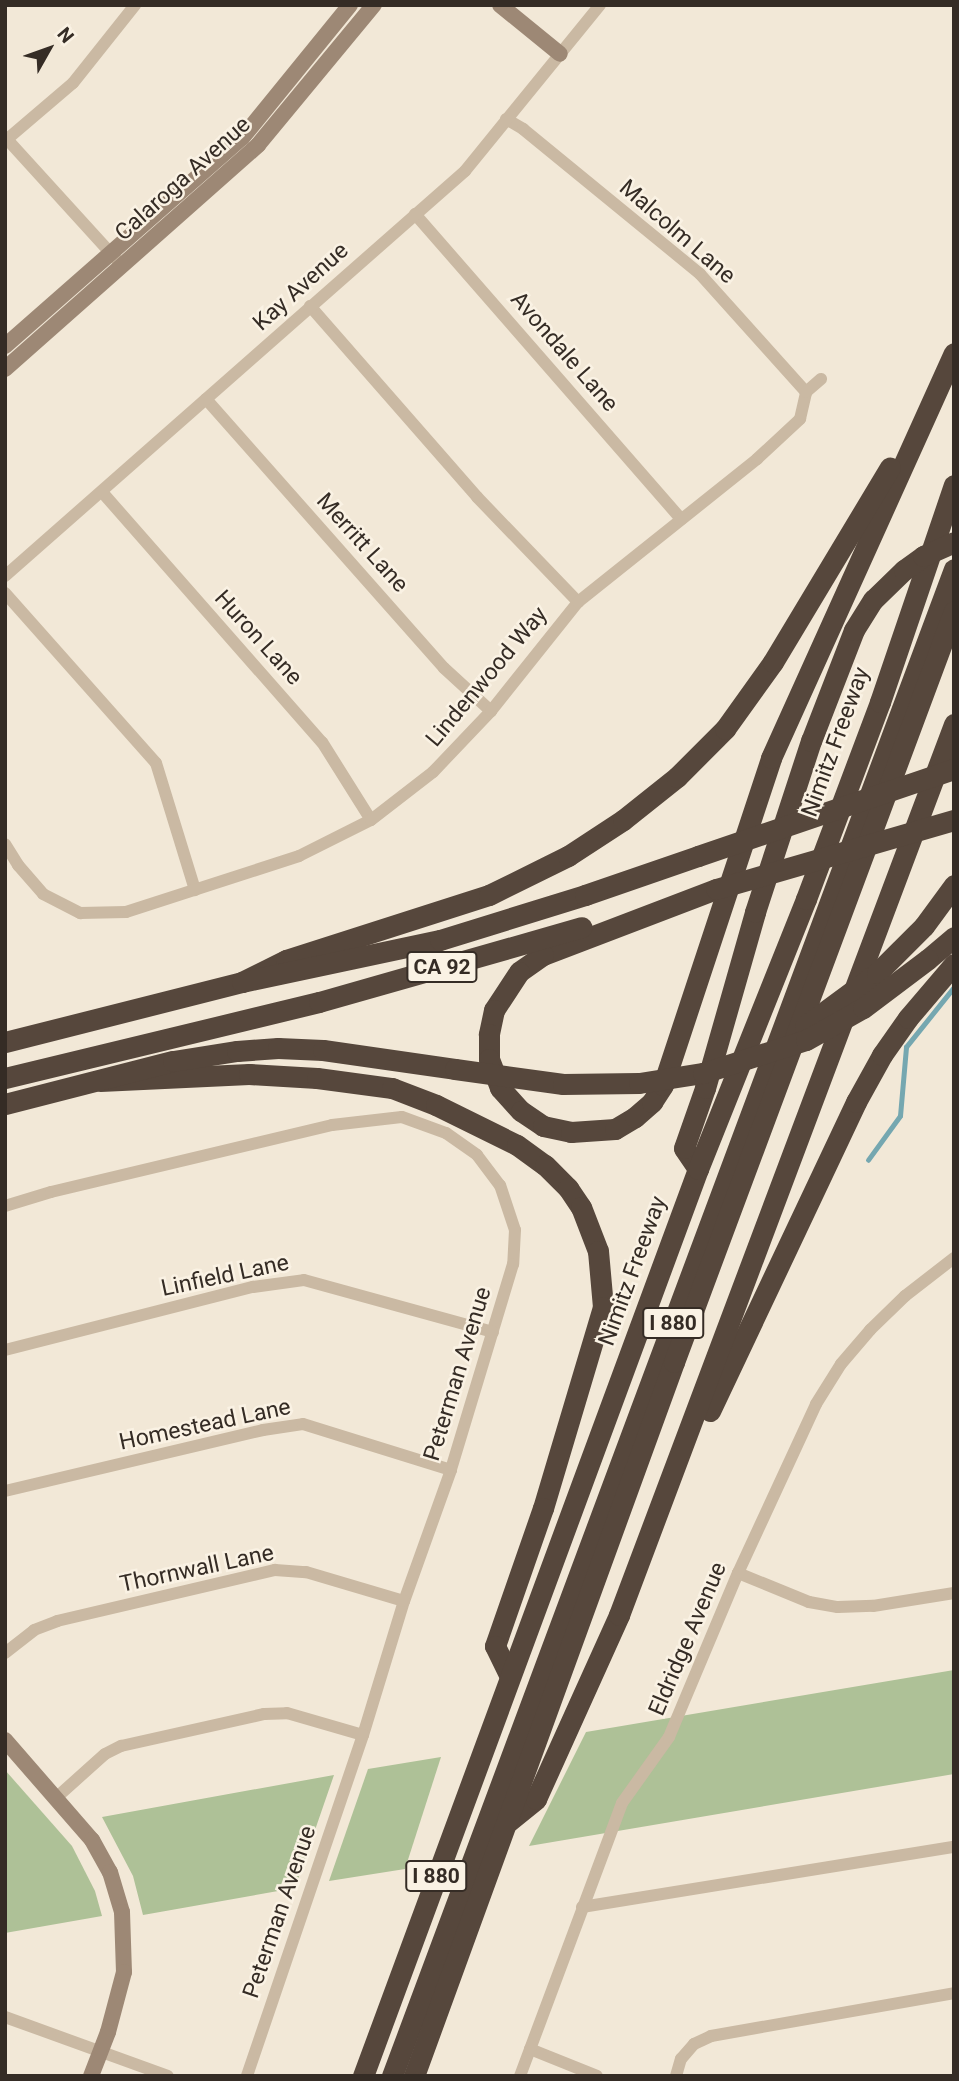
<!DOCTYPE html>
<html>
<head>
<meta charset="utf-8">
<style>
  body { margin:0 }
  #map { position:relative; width:959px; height:2081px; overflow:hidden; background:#f2e8d7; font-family:Roboto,sans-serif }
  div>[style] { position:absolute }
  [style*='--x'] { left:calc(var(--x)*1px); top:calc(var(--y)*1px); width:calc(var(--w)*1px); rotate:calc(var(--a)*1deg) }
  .green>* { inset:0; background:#aec197 }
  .stream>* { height:4.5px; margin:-2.25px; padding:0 2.25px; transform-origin:2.25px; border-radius:2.25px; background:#75a7b0 }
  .street>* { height:12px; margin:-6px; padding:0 6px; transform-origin:6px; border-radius:6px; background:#cab9a3 }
  .secondary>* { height:16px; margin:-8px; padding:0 8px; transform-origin:8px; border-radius:8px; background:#9d8875 }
  .highway>* { height:21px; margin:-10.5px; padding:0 10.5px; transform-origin:10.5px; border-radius:10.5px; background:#56473c }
  .highway-bridge>* { height:21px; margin:-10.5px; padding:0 10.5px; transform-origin:10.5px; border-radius:10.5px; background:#56473c }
  span { translate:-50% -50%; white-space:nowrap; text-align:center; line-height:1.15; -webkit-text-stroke:5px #faf2e4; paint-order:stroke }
  .shield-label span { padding:2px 5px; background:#faf2e4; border:2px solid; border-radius:5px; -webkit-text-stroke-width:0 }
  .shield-label { font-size:21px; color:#352c25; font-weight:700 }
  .street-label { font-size:23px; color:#352c25 }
  .frame { position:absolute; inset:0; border:7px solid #352c25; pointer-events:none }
  .north { position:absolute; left:14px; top:14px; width:70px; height:70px; -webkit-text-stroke:5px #faf2e4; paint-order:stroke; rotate:50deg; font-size:19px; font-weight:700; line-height:28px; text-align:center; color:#352c25 }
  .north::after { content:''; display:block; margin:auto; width:24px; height:32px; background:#352c25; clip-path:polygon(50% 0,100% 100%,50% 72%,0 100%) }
</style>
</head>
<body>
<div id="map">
  <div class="green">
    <i style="clip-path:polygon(954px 1670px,954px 1774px,529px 1846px,586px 1732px)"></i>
    <i style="clip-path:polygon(441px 1757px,405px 1869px,329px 1881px,368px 1769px)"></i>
    <i style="clip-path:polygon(5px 1770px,72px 1846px,95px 1891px,102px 1916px,5px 1933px)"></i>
    <i style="clip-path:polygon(334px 1775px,295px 1888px,143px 1915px,133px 1876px,102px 1817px)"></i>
  </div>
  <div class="stream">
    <i style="--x:868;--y:1160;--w:54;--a:-54"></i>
    <i style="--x:900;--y:1116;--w:69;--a:-85"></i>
    <i style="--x:906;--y:1047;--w:77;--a:-51.3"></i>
  </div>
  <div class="street">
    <i style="--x:506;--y:119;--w:20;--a:30"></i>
    <i style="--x:523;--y:129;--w:229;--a:39.3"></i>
    <i style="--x:700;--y:274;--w:159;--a:48.1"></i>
    <i style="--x:5;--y:137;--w:166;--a:47.7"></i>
    <i style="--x:5;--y:141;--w:89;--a:-40.5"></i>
    <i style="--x:73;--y:83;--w:100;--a:-51.5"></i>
    <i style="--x:415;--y:214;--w:405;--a:48.9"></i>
    <i style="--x:310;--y:306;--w:254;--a:48.8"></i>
    <i style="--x:477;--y:497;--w:146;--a:46.1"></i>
    <i style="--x:206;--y:399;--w:359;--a:48.5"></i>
    <i style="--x:444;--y:668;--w:64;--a:42.5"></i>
    <i style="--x:102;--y:492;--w:333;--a:48.7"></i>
    <i style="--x:322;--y:742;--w:92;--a:57.9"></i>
    <i style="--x:5;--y:576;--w:613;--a:-41.36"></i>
    <i style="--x:465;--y:171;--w:214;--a:-50.9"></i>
    <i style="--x:5;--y:593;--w:227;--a:48.4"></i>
    <i style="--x:156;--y:763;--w:133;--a:72.9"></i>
    <i style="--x:5;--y:844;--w:25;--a:58"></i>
    <i style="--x:18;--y:865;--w:38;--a:49"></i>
    <i style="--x:43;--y:894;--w:42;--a:27.2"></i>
    <i style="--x:80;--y:913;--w:46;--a:-1.2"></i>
    <i style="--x:126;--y:912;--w:182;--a:-17.9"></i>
    <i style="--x:299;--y:856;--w:80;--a:-26.6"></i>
    <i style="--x:371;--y:820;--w:78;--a:-37.7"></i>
    <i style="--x:433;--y:772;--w:84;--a:-46.4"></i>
    <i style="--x:491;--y:711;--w:139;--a:-51.4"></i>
    <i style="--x:578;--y:602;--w:229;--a:-38.6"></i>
    <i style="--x:757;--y:459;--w:59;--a:-42.9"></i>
    <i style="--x:800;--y:419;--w:28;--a:-77"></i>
    <i style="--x:806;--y:392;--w:20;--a:-41"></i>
    <i style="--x:5;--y:1206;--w:48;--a:-16.9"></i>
    <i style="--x:51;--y:1192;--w:289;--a:-13.4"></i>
    <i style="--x:332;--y:1125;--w:70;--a:-6.5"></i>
    <i style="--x:402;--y:1117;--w:47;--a:20"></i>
    <i style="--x:446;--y:1133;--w:38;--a:35"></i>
    <i style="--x:477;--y:1155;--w:38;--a:53"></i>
    <i style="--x:500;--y:1185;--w:47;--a:71.6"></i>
    <i style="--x:515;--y:1230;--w:34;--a:93"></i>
    <i style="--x:513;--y:1264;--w:215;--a:106.8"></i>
    <i style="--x:451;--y:1470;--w:139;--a:109.7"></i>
    <i style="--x:404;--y:1601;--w:140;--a:107"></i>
    <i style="--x:363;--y:1735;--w:360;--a:108.8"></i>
    <i style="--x:5;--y:1350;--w:256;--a:-14.3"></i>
    <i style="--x:253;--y:1287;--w:51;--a:-7.8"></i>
    <i style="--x:304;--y:1280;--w:196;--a:15.4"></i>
    <i style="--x:5;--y:1491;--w:265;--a:-13.3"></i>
    <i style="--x:263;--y:1430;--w:40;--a:-8.5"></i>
    <i style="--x:303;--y:1424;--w:155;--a:17.3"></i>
    <i style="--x:738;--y:1573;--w:77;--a:22.2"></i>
    <i style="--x:809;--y:1602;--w:29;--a:10"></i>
    <i style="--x:838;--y:1607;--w:35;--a:-2"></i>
    <i style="--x:873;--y:1606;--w:82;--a:-9.1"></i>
    <i style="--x:5;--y:1653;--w:37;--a:-38"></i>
    <i style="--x:34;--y:1630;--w:25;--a:-21"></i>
    <i style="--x:57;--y:1621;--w:224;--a:-13.2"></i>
    <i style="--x:275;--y:1570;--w:31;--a:4"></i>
    <i style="--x:306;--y:1572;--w:102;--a:16.5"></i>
    <i style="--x:57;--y:1797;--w:64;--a:-41.9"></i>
    <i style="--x:105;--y:1754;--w:18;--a:-27"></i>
    <i style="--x:121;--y:1746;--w:147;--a:-12.6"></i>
    <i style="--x:264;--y:1714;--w:23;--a:-2"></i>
    <i style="--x:287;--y:1713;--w:79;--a:16.1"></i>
    <i style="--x:582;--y:1907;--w:377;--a:-9.2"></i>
    <i style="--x:5;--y:2017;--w:173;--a:19.9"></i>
    <i style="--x:530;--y:2049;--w:72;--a:21.9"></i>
    <i style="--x:520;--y:2076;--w:291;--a:-69.5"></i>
    <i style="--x:622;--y:1803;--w:81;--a:-54.5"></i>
    <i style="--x:669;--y:1737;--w:178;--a:-67.2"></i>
    <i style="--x:738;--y:1573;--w:186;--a:-65.2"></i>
    <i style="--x:816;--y:1404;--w:47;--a:-58"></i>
    <i style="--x:841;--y:1364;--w:45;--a:-49.5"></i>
    <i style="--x:870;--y:1330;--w:49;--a:-44.2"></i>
    <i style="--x:905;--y:1296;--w:62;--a:-37.8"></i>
    <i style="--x:676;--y:2076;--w:18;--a:-74"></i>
    <i style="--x:681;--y:2059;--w:20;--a:-49"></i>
    <i style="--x:694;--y:2044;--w:19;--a:-25"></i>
    <i style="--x:711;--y:2036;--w:247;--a:-10"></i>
  </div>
  <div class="secondary">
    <i style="--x:500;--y:5;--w:77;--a:39.2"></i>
    <i style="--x:5;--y:346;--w:315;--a:-41.3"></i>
    <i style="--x:242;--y:138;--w:171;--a:-50.9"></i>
    <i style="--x:5;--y:369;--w:338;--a:-41.5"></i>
    <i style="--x:258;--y:145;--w:182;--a:-50.4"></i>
    <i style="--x:5;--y:1740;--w:133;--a:49"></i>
    <i style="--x:92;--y:1840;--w:37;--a:61"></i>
    <i style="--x:110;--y:1872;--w:42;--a:73.3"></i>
    <i style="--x:122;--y:1912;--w:60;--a:88.1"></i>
    <i style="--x:124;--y:1972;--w:62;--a:104.9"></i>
    <i style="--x:108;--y:2032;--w:47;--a:111.1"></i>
  </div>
  <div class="highway">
    <i style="--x:716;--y:889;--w:185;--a:159.1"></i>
    <i style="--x:543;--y:955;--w:29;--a:145"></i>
    <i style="--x:519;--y:972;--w:45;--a:123.3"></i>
    <i style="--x:494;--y:1010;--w:25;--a:102"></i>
    <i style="--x:489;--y:1034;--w:25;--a:90"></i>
    <i style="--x:489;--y:1059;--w:31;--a:69"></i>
    <i style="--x:500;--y:1088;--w:31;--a:48"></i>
    <i style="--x:521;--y:1111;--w:27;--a:34"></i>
    <i style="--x:543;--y:1126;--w:29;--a:12"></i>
    <i style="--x:571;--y:1132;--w:44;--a:-3.9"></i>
    <i style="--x:615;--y:1129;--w:23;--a:-31"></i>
    <i style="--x:635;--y:1117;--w:23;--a:-41"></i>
    <i style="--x:652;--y:1102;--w:20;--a:-57"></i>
    <i style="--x:663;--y:1085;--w:344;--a:-71.7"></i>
    <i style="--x:771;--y:758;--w:444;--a:-65.7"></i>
    <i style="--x:924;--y:926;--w:51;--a:-53.8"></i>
    <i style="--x:928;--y:959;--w:34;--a:-40"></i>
    <i style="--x:242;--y:982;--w:49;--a:-26.6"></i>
    <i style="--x:286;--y:960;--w:213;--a:-17.8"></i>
    <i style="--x:489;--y:895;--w:88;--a:-26.3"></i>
    <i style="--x:568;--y:856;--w:66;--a:-33.2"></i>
    <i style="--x:623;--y:820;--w:69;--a:-38.5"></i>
    <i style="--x:677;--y:777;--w:68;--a:-45"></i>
    <i style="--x:725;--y:729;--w:82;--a:-54.4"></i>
    <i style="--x:773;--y:662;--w:227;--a:-59"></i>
    <i style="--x:5;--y:1042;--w:244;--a:-14.2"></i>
    <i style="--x:242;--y:982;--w:202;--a:-12"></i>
    <i style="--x:440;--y:940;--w:152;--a:-17.2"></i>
    <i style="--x:585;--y:895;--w:120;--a:-19"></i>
    <i style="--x:5;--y:1078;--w:323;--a:-13.6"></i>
    <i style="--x:319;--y:1002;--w:273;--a:-15.9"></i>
    <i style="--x:100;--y:1081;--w:149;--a:-2.7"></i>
    <i style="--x:249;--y:1074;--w:68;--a:3.4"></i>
    <i style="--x:317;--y:1078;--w:76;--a:7.6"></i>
    <i style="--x:392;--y:1088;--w:47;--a:21.1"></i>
    <i style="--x:436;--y:1105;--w:90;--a:26.3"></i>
    <i style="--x:517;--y:1145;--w:34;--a:36"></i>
    <i style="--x:545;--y:1165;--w:33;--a:45"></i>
    <i style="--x:568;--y:1188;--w:23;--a:56"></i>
    <i style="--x:581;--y:1207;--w:47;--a:68.9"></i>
    <i style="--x:598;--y:1251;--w:56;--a:84.9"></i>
    <i style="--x:603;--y:1307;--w:210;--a:106.6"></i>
    <i style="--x:543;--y:1508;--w:146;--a:109.2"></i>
    <i style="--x:495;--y:1646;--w:32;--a:64"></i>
    <i style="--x:5;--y:1104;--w:173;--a:-14.4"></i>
    <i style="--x:173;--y:1061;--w:65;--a:-8.9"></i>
    <i style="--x:237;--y:1051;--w:41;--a:-4.2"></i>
    <i style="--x:278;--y:1048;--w:45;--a:2.5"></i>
    <i style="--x:323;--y:1050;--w:133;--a:8.2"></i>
    <i style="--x:698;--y:1169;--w:25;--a:-124"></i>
    <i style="--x:684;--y:1148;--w:64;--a:-70.7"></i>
    <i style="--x:705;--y:1088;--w:183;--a:-74.1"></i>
    <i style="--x:755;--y:912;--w:180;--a:-71.9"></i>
    <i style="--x:811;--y:741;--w:119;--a:-68.8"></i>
    <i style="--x:710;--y:1411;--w:342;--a:-64.7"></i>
    <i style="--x:856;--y:1102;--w:54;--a:-61"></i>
    <i style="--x:882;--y:1055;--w:45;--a:-54.9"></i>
    <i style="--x:908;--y:1018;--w:71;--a:-49.6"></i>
    <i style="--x:509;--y:1821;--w:35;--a:-39"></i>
    <i style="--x:536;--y:1799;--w:202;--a:-65.7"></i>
    <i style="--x:619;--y:1615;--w:952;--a:-69.39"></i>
    <i style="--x:363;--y:2076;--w:967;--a:-69.73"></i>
    <i style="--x:698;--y:1169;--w:291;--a:-68.2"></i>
    <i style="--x:806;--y:899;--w:210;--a:-69.4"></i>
    <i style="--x:880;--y:702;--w:229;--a:-71.2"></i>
    <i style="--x:392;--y:2076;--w:1608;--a:-69.55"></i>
    <i style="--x:414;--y:2076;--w:760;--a:-69.99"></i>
    <i style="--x:674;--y:1362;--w:801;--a:-69.55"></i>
  </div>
  <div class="highway-bridge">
    <i style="--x:854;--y:630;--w:36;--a:-58"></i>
    <i style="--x:873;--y:600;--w:43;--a:-44.1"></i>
    <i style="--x:904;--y:570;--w:24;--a:-36"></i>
    <i style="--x:923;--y:556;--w:34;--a:-24"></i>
    <i style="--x:698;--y:856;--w:270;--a:-18.8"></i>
    <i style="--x:716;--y:889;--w:248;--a:-16.2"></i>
    <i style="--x:805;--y:1026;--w:89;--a:-36.4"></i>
    <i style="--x:877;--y:973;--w:66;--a:-45"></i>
    <i style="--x:455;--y:1069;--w:109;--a:7.9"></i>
    <i style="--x:563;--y:1084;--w:76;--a:-0.8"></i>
    <i style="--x:639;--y:1083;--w:65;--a:-8.9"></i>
    <i style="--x:703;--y:1073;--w:108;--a:-17.8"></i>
    <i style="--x:806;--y:1040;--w:65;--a:-29.3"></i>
    <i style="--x:863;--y:1008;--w:81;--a:-37"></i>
  </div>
  <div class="shield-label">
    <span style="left:442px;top:967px">CA 92</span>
    <span style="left:673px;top:1323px">I 880</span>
    <span style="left:436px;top:1876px">I 880</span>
  </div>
  <div class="street-label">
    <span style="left:183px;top:179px;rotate:-42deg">Calaroga Avenue</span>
    <span style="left:677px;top:232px;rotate:41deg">Malcolm Lane</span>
    <span style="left:301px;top:287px;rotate:-42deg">Kay Avenue</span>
    <span style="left:564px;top:352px;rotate:49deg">Avondale Lane</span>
    <span style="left:362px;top:543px;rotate:48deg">Merritt Lane</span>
    <span style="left:258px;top:638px;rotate:48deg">Huron Lane</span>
    <span style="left:487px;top:677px;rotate:-50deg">Lindenwood Way</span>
    <span style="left:836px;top:742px;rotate:-70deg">Nimitz Freeway</span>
    <span style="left:633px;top:1271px;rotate:-70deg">Nimitz Freeway</span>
    <span style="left:225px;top:1276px;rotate:-12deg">Linfield Lane</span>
    <span style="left:458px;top:1374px;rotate:-73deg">Peterman Avenue</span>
    <span style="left:205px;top:1425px;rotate:-12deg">Homestead Lane</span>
    <span style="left:197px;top:1569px;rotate:-12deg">Thornwall Lane</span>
    <span style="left:688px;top:1639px;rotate:-67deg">Eldridge Avenue</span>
    <span style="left:280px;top:1912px;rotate:-71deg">Peterman Avenue</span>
  </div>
  <div class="frame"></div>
  <div class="north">N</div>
</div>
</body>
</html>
